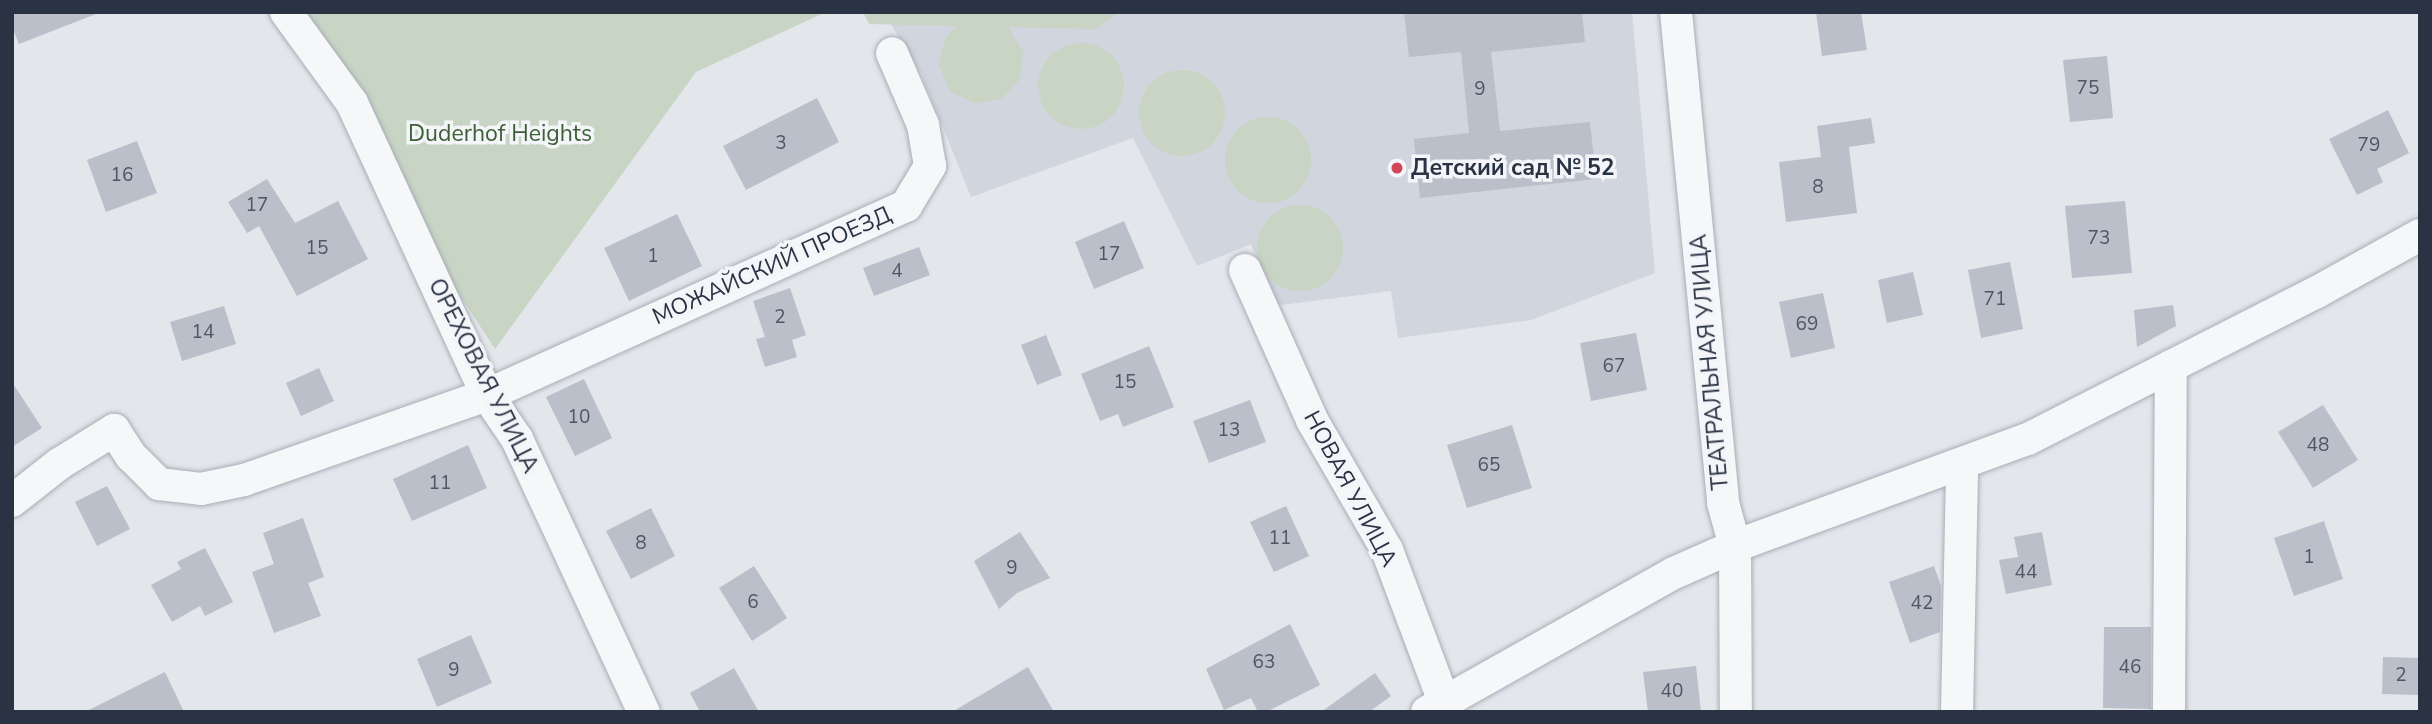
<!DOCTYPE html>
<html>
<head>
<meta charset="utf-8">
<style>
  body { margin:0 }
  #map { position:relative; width:2432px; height:724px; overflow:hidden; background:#e3e6eb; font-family:"Nunito Sans",sans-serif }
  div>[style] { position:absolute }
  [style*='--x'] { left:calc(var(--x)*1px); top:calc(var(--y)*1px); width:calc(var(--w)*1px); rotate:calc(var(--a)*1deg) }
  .built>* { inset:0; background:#d1d5dd }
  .green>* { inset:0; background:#c8d5c4 }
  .round { border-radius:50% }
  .building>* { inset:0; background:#babfc9 }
  .roads { filter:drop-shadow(0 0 2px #a8adb6) drop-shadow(0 0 2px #a8adb6) }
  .minor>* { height:32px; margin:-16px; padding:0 16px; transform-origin:16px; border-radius:16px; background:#f6f7f9 }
  .dots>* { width:19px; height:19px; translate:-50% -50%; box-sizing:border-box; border:4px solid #f3f5f8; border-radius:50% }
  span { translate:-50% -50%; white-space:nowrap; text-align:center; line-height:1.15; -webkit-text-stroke:7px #f3f5f8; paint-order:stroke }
  .number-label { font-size:19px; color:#4e5665 }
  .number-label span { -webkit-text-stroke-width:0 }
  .park-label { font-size:23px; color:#3e6037 }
  .poi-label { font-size:23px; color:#2a3344; font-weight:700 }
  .left { translate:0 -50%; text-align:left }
  .street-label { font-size:23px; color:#2a3344 }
  .frame { position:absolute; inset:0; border:14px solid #2a3344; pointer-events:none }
</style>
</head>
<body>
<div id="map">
  <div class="built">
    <i style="clip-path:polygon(898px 12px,1632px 12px,1655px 273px,1531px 320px,1398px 338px,1391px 291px,1273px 306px,1251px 244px,1197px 266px,1133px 138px,971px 197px,921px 73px,887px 18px)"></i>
  </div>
  <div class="green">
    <i style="clip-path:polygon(275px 12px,826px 12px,696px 72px,495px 349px)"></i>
    <i style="clip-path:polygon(863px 12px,1121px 12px,1095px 29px,1008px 27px,1023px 52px,1020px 79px,1001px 99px,974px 103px,950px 91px,939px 65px,945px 38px,956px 26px,869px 24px)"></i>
    <i class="round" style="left:1038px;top:43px;width:86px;height:86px"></i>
    <i class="round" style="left:1139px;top:70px;width:86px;height:86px"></i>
    <i class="round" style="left:1225px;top:117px;width:86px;height:86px"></i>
    <i class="round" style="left:1257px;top:205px;width:86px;height:86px"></i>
  </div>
  <div class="building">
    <i style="clip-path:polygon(12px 12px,96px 12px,96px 14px,19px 44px,12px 27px)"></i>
    <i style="clip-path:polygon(1404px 12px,1582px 12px,1585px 42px,1491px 52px,1500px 131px,1590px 122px,1596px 179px,1420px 198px,1414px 139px,1469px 133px,1461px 52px,1409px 57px)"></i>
    <i style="clip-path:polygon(1816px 12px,1861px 12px,1867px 50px,1822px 56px)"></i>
    <i style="clip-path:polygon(2107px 56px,2113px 118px,2070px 122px,2063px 60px)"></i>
    <i style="clip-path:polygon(817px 98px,839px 142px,746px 190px,723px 146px)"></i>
    <i style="clip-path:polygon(2388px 110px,2409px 153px,2377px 169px,2383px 182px,2357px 195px,2329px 139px)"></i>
    <i style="clip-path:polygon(1871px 118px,1875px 143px,1849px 147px,1857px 213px,1786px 222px,1779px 162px,1821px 157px,1817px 126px)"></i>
    <i style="clip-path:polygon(137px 141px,157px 193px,106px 212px,87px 160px)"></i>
    <i style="clip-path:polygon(267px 179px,295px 223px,338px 201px,368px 259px,297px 296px,259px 226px,247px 233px,228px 202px)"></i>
    <i style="clip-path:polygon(2125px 201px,2132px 273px,2072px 278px,2065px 206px)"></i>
    <i style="clip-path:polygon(677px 214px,702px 266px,629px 301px,604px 248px)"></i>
    <i style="clip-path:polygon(1124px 221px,1144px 268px,1094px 289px,1075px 242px)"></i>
    <i style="clip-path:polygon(919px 247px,930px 275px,874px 296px,863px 268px)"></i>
    <i style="clip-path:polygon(2010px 262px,2023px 329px,1981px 338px,1968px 270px)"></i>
    <i style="clip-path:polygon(1913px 272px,1923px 315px,1887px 323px,1878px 280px)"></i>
    <i style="clip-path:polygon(790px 288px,806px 335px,792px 340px,797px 357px,765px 367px,756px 339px,765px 337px,753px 301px)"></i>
    <i style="clip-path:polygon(1823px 293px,1835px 348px,1791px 358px,1779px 302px)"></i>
    <i style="clip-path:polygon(2173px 305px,2176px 326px,2137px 347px,2134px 310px)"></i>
    <i style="clip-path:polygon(224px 306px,236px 344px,182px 361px,170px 322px)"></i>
    <i style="clip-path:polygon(1636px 333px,1647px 390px,1591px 401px,1580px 343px)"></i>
    <i style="clip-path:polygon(1046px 335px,1062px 375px,1037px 385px,1021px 345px)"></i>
    <i style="clip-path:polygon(1149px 346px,1174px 407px,1123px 427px,1118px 414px,1100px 421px,1081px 374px)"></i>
    <i style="clip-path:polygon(319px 368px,334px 401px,301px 416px,286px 383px)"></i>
    <i style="clip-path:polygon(584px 379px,612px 438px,575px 456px,546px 397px)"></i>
    <i style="clip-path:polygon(12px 382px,42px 428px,12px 447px)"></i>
    <i style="clip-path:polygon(1250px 400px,1266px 442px,1209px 463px,1193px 421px)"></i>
    <i style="clip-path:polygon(2323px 405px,2358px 460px,2313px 488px,2278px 432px)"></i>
    <i style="clip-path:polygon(1512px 425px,1532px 488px,1467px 508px,1447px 445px)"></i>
    <i style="clip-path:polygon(468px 445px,487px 488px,412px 521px,393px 479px)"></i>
    <i style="clip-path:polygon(107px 486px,130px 529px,97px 546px,75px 502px)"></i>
    <i style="clip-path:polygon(1286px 506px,1309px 556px,1274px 572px,1250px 522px)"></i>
    <i style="clip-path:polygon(651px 508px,675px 556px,631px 579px,606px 531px)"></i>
    <i style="clip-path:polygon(303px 518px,324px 577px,308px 583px,321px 616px,274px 633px,252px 572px,274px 564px,263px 533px)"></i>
    <i style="clip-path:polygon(2324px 521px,2343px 579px,2294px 596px,2274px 538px)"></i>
    <i style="clip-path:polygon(1020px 532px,1050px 578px,1017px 593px,999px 609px,974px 561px)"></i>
    <i style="clip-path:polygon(2042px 532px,2052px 585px,2006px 594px,1999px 560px,2018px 557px,2014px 537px)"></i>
    <i style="clip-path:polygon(205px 548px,233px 602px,205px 616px,200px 606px,172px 622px,151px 585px,181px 569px,177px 562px)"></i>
    <i style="clip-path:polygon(754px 566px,787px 618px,752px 641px,719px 588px)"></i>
    <i style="clip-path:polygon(1934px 566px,1941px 586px,1940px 632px,1910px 643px,1889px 582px)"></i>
    <i style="clip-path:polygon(1290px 624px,1320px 685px,1266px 712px,1258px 712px,1251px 698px,1224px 710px,1206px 669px)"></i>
    <i style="clip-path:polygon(2104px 627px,2151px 627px,2151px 709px,2103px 708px)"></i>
    <i style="clip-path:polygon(471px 635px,492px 683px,437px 707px,417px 659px)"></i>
    <i style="clip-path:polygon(2383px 657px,2420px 658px,2420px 695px,2382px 694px)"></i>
    <i style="clip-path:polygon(1696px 666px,1701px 712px,1648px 712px,1643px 672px)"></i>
    <i style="clip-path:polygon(1028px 667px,1054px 712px,952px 712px)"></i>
    <i style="clip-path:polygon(734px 668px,759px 712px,700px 712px,690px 693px)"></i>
    <i style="clip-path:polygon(165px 672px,184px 712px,85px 712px)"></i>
    <i style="clip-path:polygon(1375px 673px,1391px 696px,1369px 712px,1321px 712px)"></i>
  </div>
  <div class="roads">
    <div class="minor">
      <i style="--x:286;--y:12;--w:112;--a:54"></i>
      <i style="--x:352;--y:103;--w:322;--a:65.2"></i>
      <i style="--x:487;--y:395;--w:53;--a:55.7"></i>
      <i style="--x:517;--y:439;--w:301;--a:65.1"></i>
      <i style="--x:1676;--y:12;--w:493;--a:84.5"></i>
      <i style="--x:1723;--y:503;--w:45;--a:74.4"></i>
      <i style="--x:1735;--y:546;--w:166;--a:89.7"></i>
      <i style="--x:1245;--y:270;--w:164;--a:65.9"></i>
      <i style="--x:1312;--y:420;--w:150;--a:60"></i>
      <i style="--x:1387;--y:550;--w:162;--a:69.4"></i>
      <i style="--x:1444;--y:702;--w:10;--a:90"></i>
      <i style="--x:12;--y:501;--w:60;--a:-38.2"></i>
      <i style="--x:59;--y:464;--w:65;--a:-31.7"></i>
      <i style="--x:114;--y:430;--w:31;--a:57"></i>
      <i style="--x:131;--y:456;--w:40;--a:45"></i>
      <i style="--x:159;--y:484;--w:42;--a:6.8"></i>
      <i style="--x:201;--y:489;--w:44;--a:-11.8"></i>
      <i style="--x:244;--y:480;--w:257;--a:-19.3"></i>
      <i style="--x:487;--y:395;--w:460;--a:-24.3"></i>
      <i style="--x:906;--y:206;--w:47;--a:-59"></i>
      <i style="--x:930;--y:166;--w:42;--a:-99.7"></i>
      <i style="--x:923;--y:125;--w:78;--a:-113.3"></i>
      <i style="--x:1427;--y:712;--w:283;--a:-29.4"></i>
      <i style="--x:1674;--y:573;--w:67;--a:-23.9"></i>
      <i style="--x:1735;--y:546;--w:312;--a:-20.1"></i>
      <i style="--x:2028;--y:439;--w:324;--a:-27"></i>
      <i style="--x:2317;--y:292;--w:118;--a:-29"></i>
      <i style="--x:1957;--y:712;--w:248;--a:-88.8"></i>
      <i style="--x:2169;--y:712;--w:346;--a:-89.7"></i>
    </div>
  </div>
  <div class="dots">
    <i style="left:1397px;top:168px;background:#d14758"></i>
  </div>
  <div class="number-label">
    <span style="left:2088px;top:89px">75</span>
    <span style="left:1480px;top:90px">9</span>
    <span style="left:781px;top:144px">3</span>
    <span style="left:2369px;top:146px">79</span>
    <span style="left:122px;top:176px">16</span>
    <span style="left:1818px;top:188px">8</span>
    <span style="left:257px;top:206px">17</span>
    <span style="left:2099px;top:239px">73</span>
    <span style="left:317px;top:249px">15</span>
    <span style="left:1109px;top:255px">17</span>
    <span style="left:653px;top:257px">1</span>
    <span style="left:897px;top:272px">4</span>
    <span style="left:1995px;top:300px">71</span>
    <span style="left:780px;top:318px">2</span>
    <span style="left:1807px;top:325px">69</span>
    <span style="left:203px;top:333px">14</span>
    <span style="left:1614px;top:367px">67</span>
    <span style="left:1125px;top:383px">15</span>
    <span style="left:579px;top:418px">10</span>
    <span style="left:1229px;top:431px">13</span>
    <span style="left:2318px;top:446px">48</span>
    <span style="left:1489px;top:466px">65</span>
    <span style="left:440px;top:484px">11</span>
    <span style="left:1280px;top:539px">11</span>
    <span style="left:641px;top:544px">8</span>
    <span style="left:2309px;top:558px">1</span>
    <span style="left:1012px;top:569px">9</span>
    <span style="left:2026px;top:573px">44</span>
    <span style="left:753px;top:603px">6</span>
    <span style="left:1922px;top:604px">42</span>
    <span style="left:1264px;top:663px">63</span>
    <span style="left:2130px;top:668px">46</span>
    <span style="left:454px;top:671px">9</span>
    <span style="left:2401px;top:676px">2</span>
    <span style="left:1672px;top:692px">40</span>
  </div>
  <div class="park-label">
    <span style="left:500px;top:134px">Duderhof Heights</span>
  </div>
  <div class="poi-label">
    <span class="left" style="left:1411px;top:168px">Детский сад № 52</span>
  </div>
  <div class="street-label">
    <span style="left:772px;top:266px;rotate:-24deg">МОЖАЙСКИЙ ПРОЕЗД</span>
    <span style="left:1710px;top:362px;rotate:-95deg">ТЕАТРАЛЬНАЯ УЛИЦА</span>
    <span style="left:483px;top:376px;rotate:63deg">ОРЕХОВАЯ УЛИЦА</span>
    <span style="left:1350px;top:489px;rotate:62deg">НОВАЯ УЛИЦА</span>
  </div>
  <div class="frame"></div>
</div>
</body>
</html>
